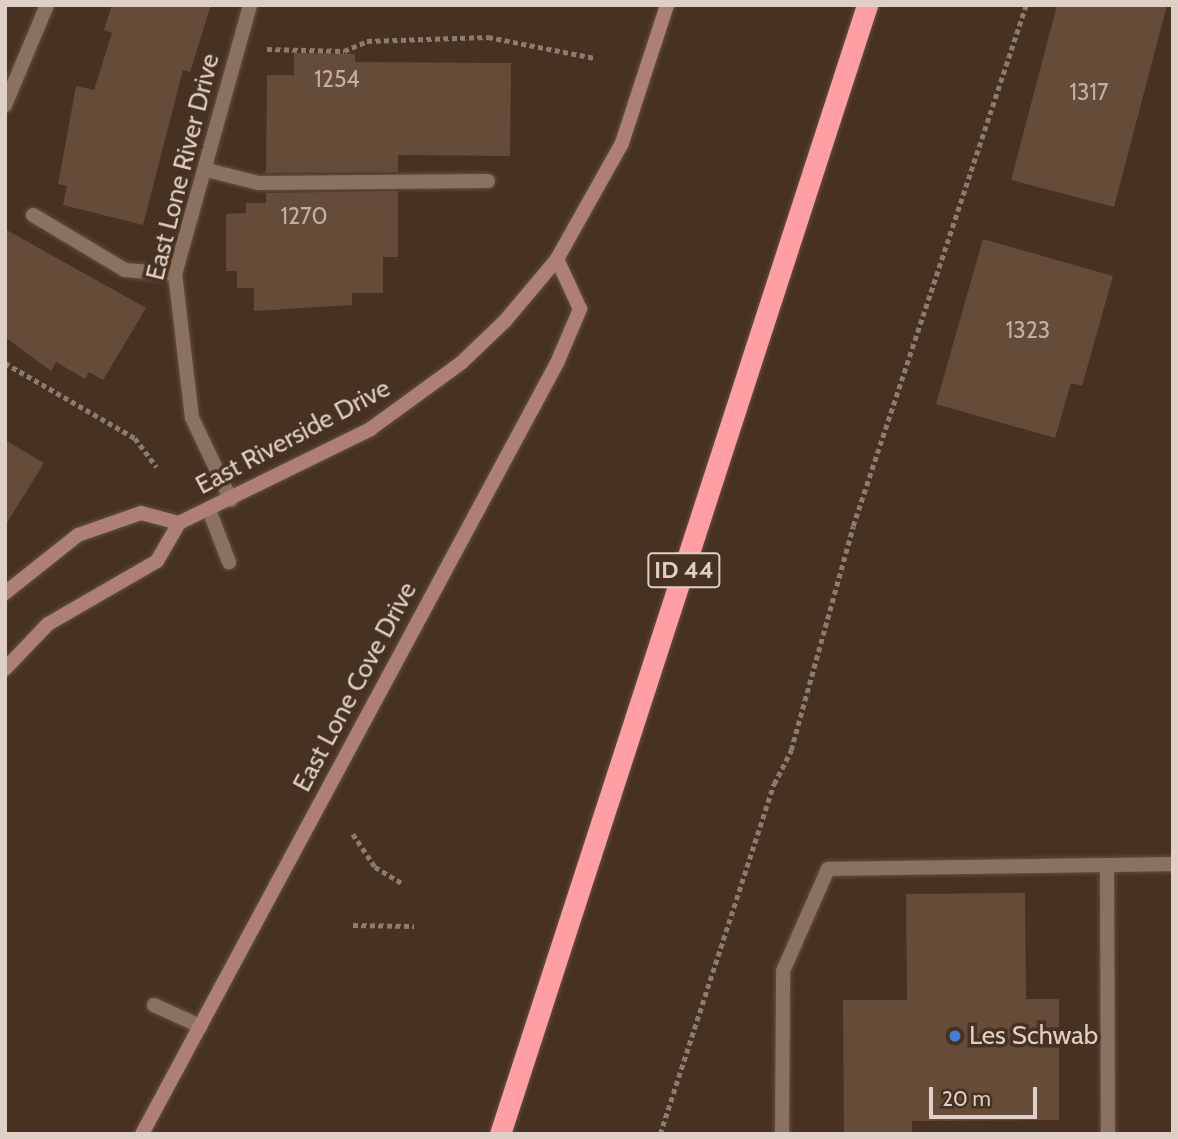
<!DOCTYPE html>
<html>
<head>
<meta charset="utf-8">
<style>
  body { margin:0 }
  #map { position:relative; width:1178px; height:1139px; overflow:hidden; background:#473121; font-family:Cabin,sans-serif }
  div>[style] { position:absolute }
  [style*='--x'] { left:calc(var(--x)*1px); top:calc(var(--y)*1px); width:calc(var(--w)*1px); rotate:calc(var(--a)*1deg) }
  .building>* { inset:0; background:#644c39 }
  .path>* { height:4.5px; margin-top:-2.25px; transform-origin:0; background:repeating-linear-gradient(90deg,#8d7b6e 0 5px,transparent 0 8.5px) }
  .roads { filter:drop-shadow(0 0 2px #625041) drop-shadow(0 0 2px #625041) }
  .lane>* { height:14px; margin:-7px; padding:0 7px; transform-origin:7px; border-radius:7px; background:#8b7260 }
  .street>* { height:14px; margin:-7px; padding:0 7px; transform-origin:7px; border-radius:7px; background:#8b7260 }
  .secondary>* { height:14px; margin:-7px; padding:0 7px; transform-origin:7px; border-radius:7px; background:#ae8074 }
  .highway>* { height:21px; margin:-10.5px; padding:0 10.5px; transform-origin:10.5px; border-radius:10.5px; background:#ff9fa3 }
  .dots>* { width:19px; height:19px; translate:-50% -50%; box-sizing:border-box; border:4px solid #473121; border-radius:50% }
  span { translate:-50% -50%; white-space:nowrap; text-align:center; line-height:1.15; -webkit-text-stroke:7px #473121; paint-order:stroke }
  .number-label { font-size:23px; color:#c0afa3 }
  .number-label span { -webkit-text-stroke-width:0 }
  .shield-label span { padding:2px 5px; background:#473121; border:2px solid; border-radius:5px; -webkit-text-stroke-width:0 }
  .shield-label { font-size:24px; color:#ded0c6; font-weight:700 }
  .street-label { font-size:26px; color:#ded0c6 }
  .poi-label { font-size:26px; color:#ded0c6 }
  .left { translate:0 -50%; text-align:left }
  .frame { position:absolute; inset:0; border:7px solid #ded0c6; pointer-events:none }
  .scale { position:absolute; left:929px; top:1087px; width:108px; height:32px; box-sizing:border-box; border:4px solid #ded0c6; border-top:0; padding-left:9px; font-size:21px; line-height:24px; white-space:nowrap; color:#ded0c6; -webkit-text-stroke:5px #473121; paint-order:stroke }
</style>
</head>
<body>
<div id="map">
  <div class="building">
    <i style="clip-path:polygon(112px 5px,211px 5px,190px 72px,183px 70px,143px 225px,63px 205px,67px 186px,58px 184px,76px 86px,94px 90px,112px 33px,104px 30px)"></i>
    <i style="clip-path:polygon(1057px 5px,1167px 5px,1114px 207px,1011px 180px)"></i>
    <i style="clip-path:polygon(294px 53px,355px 54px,355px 62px,511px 63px,510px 156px,398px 155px,398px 172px,266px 173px,267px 75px,294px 75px)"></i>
    <i style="clip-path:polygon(398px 191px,398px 257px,383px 257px,383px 293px,352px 293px,352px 305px,254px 311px,254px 288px,237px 288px,237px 271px,226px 271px,226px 214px,246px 213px,246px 203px,266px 203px,266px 193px)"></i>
    <i style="clip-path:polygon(5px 229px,146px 308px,103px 380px,89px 372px,85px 379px,56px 362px,51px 371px,5px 337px)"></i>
    <i style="clip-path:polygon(983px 239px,1113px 276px,1082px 386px,1071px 383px,1055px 438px,936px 404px)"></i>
    <i style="clip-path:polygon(5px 440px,44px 463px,5px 526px)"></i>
    <i style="clip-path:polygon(1025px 893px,1026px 999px,1059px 999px,1059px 1120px,912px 1121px,912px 1134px,844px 1134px,843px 1000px,907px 1000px,906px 894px)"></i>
  </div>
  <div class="path">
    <i style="--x:267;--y:49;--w:77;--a:1.5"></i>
    <i style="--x:344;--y:51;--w:25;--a:-23"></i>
    <i style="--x:367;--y:41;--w:121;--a:-1.9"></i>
    <i style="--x:488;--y:37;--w:109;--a:11.1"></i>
    <i style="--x:5;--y:363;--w:150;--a:30"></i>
    <i style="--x:135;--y:438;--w:36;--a:53"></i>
    <i style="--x:353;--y:834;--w:40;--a:56"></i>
    <i style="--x:375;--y:867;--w:31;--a:31"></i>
    <i style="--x:353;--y:925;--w:61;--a:0.9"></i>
    <i style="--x:660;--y:1134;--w:368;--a:-72"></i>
    <i style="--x:774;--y:784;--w:38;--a:-63"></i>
    <i style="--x:791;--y:750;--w:232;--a:-74.5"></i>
    <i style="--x:853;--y:526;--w:549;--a:-71.63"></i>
  </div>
  <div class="roads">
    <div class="lane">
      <i style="--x:207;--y:170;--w:53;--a:14.3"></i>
      <i style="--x:258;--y:183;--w:230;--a:-0.5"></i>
      <i style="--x:33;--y:215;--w:107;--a:30.9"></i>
      <i style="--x:125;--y:270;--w:50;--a:4.6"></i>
      <i style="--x:209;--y:510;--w:56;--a:69"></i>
      <i style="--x:1107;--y:865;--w:269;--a:89.8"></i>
      <i style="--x:154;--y:1005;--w:51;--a:24.5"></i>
      <i style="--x:782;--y:1134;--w:163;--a:-89.6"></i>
      <i style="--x:783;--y:971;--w:111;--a:-66.2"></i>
      <i style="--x:828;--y:869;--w:345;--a:-0.8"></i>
    </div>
    <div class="street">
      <i style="--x:5;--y:105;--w:108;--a:-67.2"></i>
      <i style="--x:231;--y:500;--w:91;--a:-115.4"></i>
      <i style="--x:192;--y:418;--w:145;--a:-96.7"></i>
      <i style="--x:175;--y:274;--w:279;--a:-74.4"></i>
    </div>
    <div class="secondary">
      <i style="--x:5;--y:593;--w:93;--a:-38.5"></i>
      <i style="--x:78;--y:535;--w:67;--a:-19.2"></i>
      <i style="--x:141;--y:513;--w:39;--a:15"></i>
      <i style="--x:5;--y:669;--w:62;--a:-46.3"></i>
      <i style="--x:48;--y:624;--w:126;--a:-30"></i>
      <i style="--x:157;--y:561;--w:44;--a:-59.9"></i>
      <i style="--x:179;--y:523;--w:212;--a:-26.1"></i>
      <i style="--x:369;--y:430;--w:114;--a:-36.1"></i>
      <i style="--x:461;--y:363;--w:61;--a:-43.7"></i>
      <i style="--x:505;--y:321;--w:81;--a:-50"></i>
      <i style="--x:557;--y:259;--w:133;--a:-60.7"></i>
      <i style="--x:622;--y:143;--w:145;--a:-71.9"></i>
      <i style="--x:142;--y:1134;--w:876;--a:-61.71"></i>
      <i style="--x:557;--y:363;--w:59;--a:-66.9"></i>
      <i style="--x:580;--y:309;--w:55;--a:-114.7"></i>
    </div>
    <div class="highway">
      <i style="--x:500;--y:1134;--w:1187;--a:-71.99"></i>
    </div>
  </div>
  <div class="dots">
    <i style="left:955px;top:1036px;background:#3f7fe0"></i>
  </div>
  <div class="number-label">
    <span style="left:337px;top:79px">1254</span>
    <span style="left:1089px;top:92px">1317</span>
    <span style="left:304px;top:216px">1270</span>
    <span style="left:1028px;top:330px">1323</span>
  </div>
  <div class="shield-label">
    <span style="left:684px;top:570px">ID 44</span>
  </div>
  <div class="street-label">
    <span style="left:183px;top:167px;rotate:-76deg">East Lone River Drive</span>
    <span style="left:293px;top:437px;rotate:-28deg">East Riverside Drive</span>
    <span style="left:355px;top:687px;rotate:-62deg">East Lone Cove Drive</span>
  </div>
  <div class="poi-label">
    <span class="left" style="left:969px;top:1036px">Les Schwab</span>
  </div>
  <div class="frame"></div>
  <div class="scale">20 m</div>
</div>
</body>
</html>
